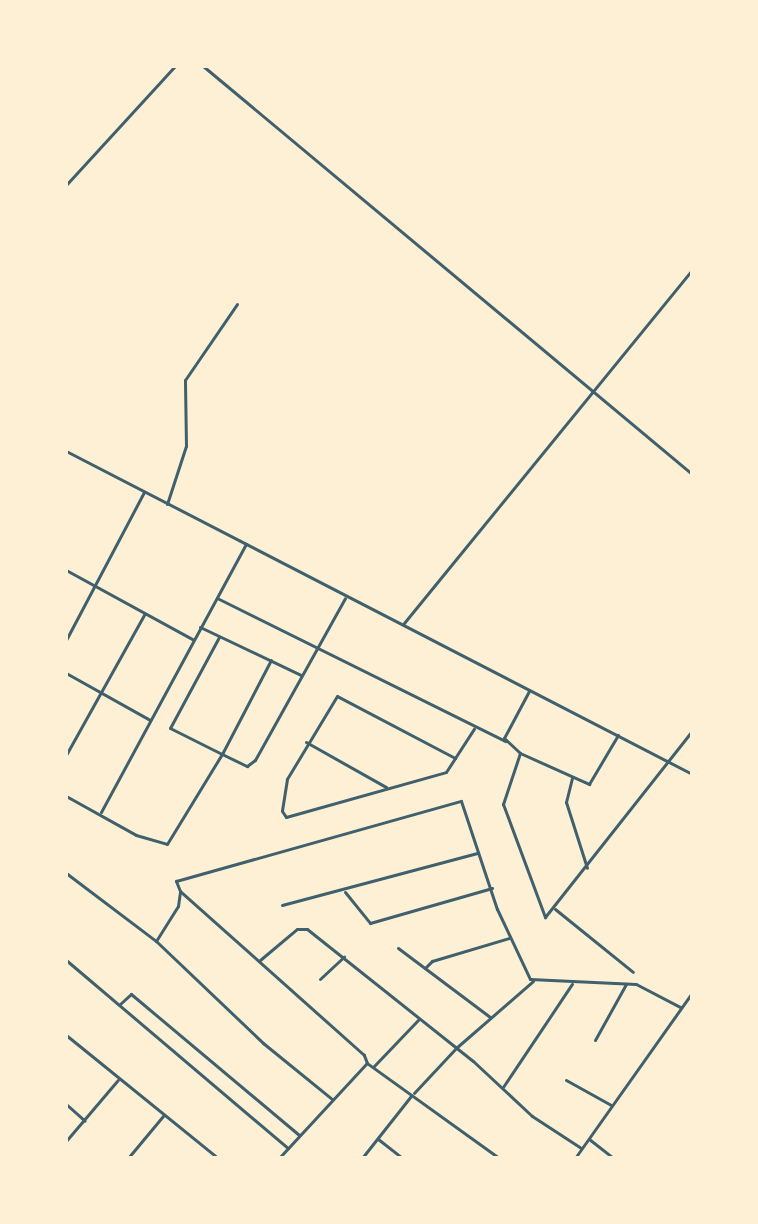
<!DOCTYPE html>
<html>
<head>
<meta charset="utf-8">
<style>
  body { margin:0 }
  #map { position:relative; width:758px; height:1224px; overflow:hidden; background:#fdf0d5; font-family:Inter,sans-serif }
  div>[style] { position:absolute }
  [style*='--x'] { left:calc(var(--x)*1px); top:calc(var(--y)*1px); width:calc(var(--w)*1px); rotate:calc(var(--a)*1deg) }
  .minor>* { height:3px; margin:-1.5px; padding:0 1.5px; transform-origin:1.5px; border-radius:1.5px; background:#3f606c }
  span { translate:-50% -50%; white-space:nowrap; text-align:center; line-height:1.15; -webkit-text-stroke:6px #fdf0d5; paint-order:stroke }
  .frame { position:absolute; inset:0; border:68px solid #fdf0d5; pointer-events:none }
</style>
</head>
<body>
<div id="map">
  <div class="minor">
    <i style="--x:203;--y:66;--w:637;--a:39.84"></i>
    <i style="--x:66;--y:185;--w:161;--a:-47.5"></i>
    <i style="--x:66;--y:451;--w:704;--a:27.29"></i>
    <i style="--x:167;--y:504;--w:61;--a:-71.9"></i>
    <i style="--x:186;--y:446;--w:66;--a:-90.9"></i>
    <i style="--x:185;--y:380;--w:92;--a:-55.6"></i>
    <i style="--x:66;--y:570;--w:144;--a:28.7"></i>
    <i style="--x:217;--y:598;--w:322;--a:26.4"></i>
    <i style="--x:404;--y:623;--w:456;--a:-50.8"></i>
    <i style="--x:200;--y:627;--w:112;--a:25.4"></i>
    <i style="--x:219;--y:637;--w:103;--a:118.3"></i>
    <i style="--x:170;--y:728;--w:58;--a:26.6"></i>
    <i style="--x:222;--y:754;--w:106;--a:-62.5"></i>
    <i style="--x:66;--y:640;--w:167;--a:-62.2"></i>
    <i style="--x:66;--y:673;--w:96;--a:29.2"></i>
    <i style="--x:529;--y:691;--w:53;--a:118"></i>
    <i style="--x:504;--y:738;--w:22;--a:43"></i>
    <i style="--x:520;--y:753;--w:76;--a:24.2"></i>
    <i style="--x:589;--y:784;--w:57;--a:-59.4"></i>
    <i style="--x:306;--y:742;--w:92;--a:29.4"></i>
    <i style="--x:520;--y:753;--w:54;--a:108.4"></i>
    <i style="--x:503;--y:804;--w:121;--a:69.6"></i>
    <i style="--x:545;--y:917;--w:237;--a:-51.7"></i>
    <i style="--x:66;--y:755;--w:162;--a:-60.9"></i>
    <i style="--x:455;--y:758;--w:133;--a:-152.3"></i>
    <i style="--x:337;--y:696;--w:97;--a:121.1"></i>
    <i style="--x:287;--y:779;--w:32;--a:99"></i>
    <i style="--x:282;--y:811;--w:7;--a:56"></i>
    <i style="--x:286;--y:817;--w:166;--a:-15.7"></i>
    <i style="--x:446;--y:772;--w:17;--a:-57"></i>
    <i style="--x:455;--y:758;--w:35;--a:-57"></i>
    <i style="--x:572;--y:778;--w:25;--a:104"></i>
    <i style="--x:566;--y:802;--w:69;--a:72.3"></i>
    <i style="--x:66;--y:796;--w:80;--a:29.1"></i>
    <i style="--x:136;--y:835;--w:32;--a:16"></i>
    <i style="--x:167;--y:844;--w:105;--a:-58.6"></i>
    <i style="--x:222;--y:754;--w:28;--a:26"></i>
    <i style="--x:247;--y:766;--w:10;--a:-37"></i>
    <i style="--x:255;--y:760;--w:185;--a:-60.9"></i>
    <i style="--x:101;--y:812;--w:305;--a:-61.6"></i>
    <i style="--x:66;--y:873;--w:113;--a:37.1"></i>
    <i style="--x:156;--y:941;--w:148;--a:43.6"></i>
    <i style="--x:263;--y:1043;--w:89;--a:39.1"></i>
    <i style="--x:345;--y:892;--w:40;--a:51"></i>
    <i style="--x:370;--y:923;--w:127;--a:-16"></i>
    <i style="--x:282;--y:905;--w:203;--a:-14.9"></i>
    <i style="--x:555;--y:909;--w:100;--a:38.9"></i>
    <i style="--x:156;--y:941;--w:41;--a:-57.8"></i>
    <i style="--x:178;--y:906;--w:15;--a:-82"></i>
    <i style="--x:398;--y:948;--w:115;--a:36.9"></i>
    <i style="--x:66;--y:960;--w:291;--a:40.3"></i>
    <i style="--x:260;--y:960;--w:48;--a:-40"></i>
    <i style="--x:297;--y:929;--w:10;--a:0"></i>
    <i style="--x:307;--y:929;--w:212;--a:38.5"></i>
    <i style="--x:473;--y:1061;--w:81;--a:43"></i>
    <i style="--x:532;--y:1116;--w:59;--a:33.1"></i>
    <i style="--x:425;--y:968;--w:10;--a:-45"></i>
    <i style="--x:432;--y:961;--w:80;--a:-16.6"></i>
    <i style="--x:320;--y:979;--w:33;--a:-43"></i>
    <i style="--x:120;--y:1004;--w:15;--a:-42"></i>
    <i style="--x:131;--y:994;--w:219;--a:40"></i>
    <i style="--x:66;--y:1035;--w:196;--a:39"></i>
    <i style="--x:595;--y:1040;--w:64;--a:-61"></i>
    <i style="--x:374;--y:1066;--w:64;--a:-46.3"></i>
    <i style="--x:566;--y:1080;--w:51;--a:29.1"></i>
    <i style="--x:503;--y:1087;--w:124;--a:-56.2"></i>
    <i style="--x:414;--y:1093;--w:62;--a:-47"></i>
    <i style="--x:456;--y:1048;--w:102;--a:-41"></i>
    <i style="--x:66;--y:1104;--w:25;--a:42"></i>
    <i style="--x:378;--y:1139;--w:31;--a:38"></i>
    <i style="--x:589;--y:1139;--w:31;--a:38"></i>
    <i style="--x:66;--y:1141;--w:80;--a:-49.6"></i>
    <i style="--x:128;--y:1158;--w:55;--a:-50.2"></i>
    <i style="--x:279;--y:1158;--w:129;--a:-47.2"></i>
    <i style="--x:362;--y:1158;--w:79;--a:-51.7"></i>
    <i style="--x:499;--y:1158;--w:163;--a:-144.3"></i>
    <i style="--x:367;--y:1063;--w:9;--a:-111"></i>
    <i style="--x:364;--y:1055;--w:246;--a:-138.3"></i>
    <i style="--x:180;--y:891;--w:11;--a:-112"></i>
    <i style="--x:176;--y:881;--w:296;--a:-15.7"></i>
    <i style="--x:461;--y:801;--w:114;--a:71.6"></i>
    <i style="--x:497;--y:909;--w:77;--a:64.8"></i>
    <i style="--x:530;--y:979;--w:106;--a:2.7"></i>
    <i style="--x:636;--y:984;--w:50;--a:27.6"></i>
    <i style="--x:575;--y:1158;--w:202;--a:-54.7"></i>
    <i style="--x:690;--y:1158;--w:3;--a:-45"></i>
  </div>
  <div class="frame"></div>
</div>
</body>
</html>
